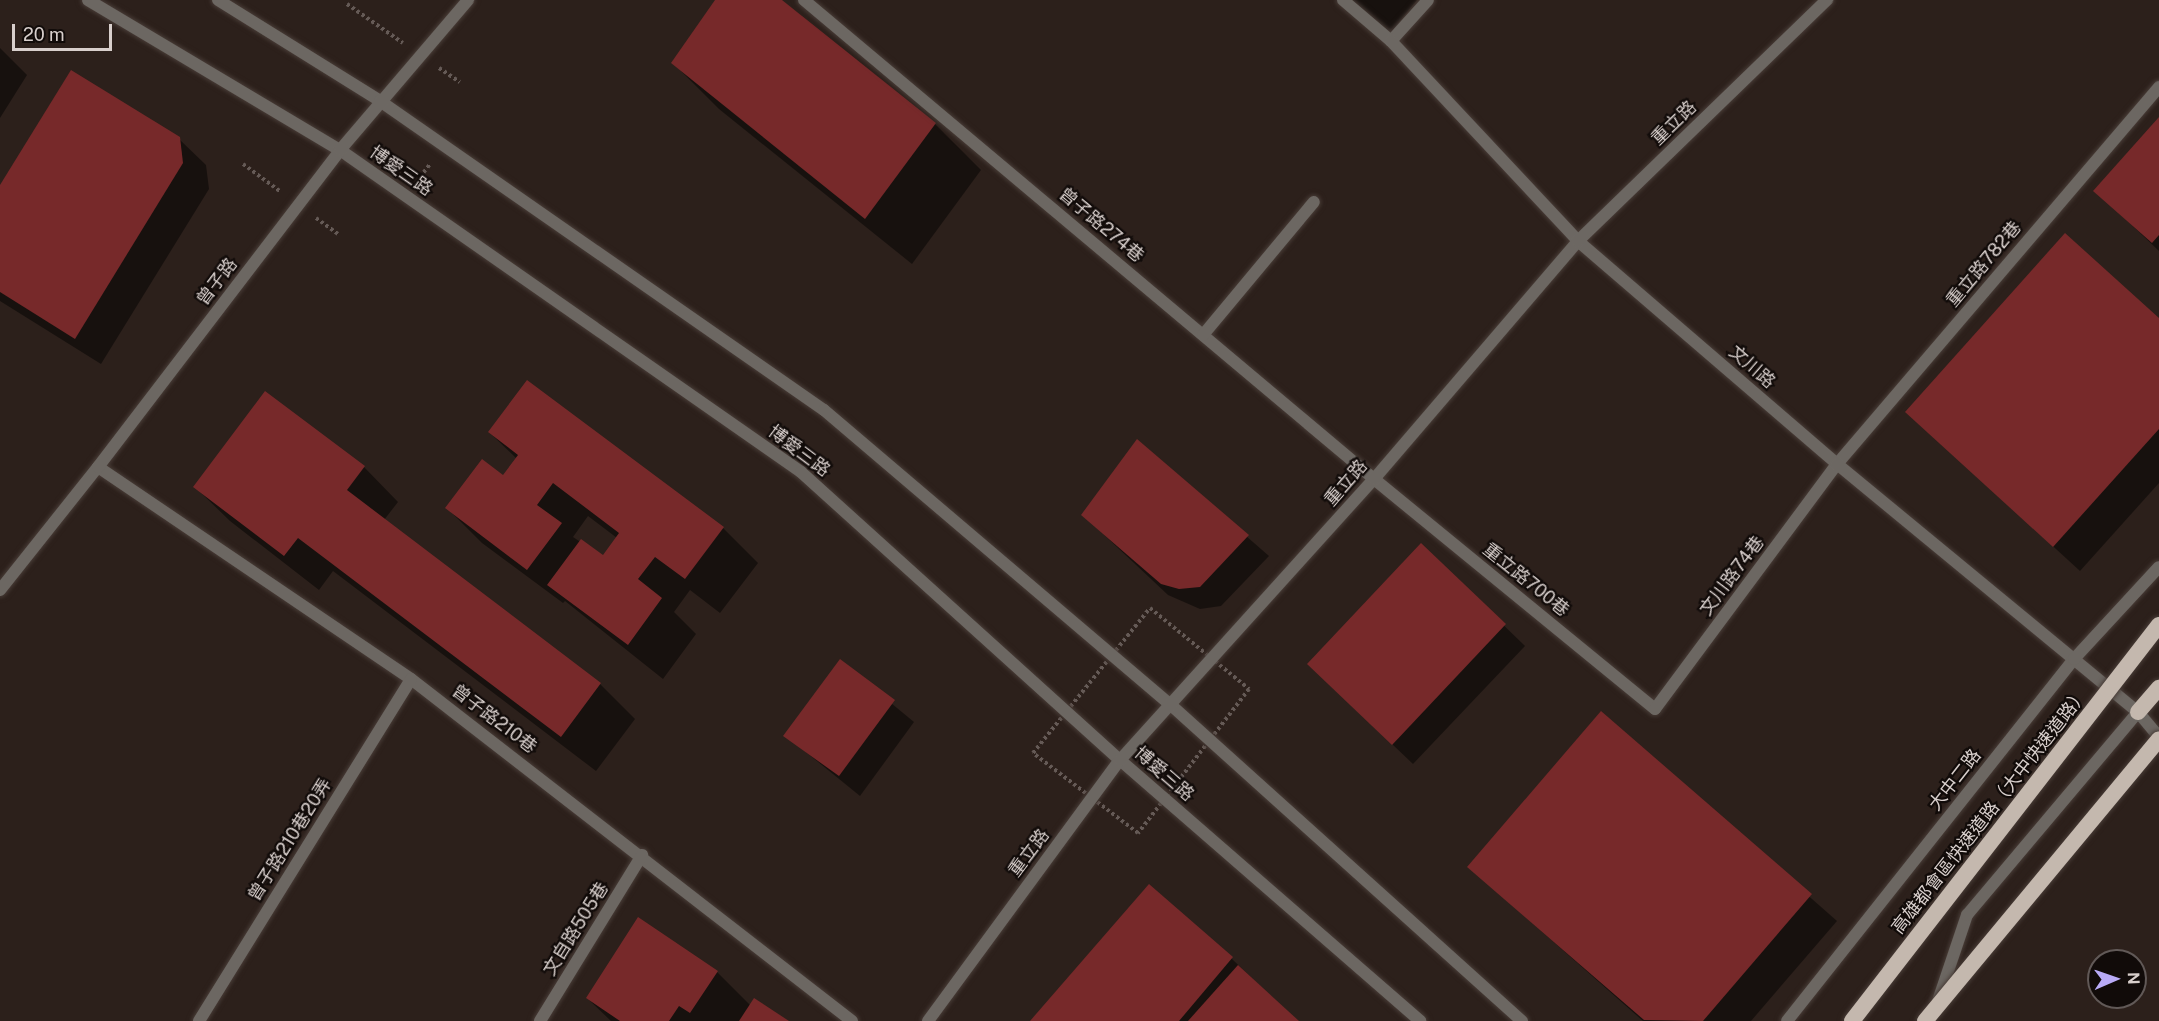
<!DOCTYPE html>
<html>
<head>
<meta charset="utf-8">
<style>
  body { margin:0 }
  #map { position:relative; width:2159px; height:1021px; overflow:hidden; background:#2c201b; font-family:"Public Sans","Noto Sans TC",sans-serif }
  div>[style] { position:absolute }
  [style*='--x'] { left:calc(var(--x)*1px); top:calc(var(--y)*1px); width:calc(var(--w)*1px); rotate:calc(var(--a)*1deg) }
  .shadow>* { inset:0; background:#0007 }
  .building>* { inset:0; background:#77292a }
  .path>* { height:4px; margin-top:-2px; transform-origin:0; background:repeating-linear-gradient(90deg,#655a56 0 3px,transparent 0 6px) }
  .roads { filter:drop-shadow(0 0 2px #483c37) drop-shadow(0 0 2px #483c37) }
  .service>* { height:12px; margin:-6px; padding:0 6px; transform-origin:6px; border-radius:6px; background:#6c6762 }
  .minor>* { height:12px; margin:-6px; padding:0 6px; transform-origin:6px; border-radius:6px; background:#6c6762 }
  .tertiary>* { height:12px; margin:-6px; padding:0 6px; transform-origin:6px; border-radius:6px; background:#6c6762 }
  .trunk>* { height:16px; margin:-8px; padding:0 8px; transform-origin:8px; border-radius:8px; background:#c4b8ae }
  .bridges { filter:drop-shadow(0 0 2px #483c37) drop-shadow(0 0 2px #483c37) }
  .trunk-bridge>* { height:16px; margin:-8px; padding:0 8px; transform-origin:8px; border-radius:8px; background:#c4b8ae }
  span { translate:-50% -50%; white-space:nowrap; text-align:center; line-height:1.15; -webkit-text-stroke:4.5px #110b09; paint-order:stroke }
  .street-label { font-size:18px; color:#d8cfcc }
  .north { position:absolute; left:2087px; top:949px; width:60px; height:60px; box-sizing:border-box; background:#110b09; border:2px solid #615957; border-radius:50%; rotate:88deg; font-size:16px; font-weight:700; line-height:24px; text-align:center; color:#d8cfcc }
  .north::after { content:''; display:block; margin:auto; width:21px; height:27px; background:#b9abf7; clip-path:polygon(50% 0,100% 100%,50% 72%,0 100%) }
  .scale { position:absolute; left:12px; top:24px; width:100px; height:27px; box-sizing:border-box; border:3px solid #d8cfcc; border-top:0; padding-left:8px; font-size:18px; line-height:21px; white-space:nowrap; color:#d8cfcc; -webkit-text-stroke:4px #110b09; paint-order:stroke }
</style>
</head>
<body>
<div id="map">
  <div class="shadow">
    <i style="clip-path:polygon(717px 0,780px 0,935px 124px,981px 170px,912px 264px,719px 109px,673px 63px)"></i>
    <i style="clip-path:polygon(1341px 0,1417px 0,1387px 37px)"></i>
    <i style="clip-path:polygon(0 48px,27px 75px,0 118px)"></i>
    <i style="clip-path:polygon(2159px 119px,2159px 251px,2096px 191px)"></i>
    <i style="clip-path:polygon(179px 139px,206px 165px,209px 189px,101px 364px,0 301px,0 188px)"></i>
    <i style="clip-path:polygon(2159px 321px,2159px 483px,2080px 571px,1907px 412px)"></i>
    <i style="clip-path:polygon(evenodd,489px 432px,723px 528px,758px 563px,720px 613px,690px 590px,674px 612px,696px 634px,663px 679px,565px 601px,563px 603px,482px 543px,447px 508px,504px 477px,517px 459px,489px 432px,588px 516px,617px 538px,603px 557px,573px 537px,588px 516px)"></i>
    <i style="clip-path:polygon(1137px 441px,1269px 556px,1221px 606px,1200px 609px,1168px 595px,1083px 515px)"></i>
    <i style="clip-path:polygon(364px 467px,398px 502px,384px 520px,600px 684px,635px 719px,596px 771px,333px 571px,319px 590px,230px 521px,195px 487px)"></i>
    <i style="clip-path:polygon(1421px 545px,1525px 646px,1413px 764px,1329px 684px)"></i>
    <i style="clip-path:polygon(840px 661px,914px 722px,860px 796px,785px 735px)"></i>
    <i style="clip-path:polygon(1601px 713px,1837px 921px,1751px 1021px,1643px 1021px,1469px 867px)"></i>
    <i style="clip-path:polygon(1149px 886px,1232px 959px,1297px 1021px,1032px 1021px)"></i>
    <i style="clip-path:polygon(639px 920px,717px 972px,751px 1006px,787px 1021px,611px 1021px,587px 998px)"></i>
  </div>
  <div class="building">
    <i style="clip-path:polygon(715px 0,782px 0,936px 123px,865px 219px,671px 63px)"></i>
    <i style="clip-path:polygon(71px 70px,180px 137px,183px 163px,75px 339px,0 292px,0 185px)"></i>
    <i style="clip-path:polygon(2159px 117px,2159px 235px,2152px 243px,2093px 191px)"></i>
    <i style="clip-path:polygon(2065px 233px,2159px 318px,2159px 429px,2053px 547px,1905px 412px)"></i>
    <i style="clip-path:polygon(527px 380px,724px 527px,685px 579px,655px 557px,638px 579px,662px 598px,628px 645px,547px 585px,581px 539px,603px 555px,619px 533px,553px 483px,537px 505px,562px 523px,527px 570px,445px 508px,482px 459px,503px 475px,518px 455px,488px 432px)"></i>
    <i style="clip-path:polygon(265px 391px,365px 466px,347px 490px,601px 683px,561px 737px,298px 538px,284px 556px,193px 487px)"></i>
    <i style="clip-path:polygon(1137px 439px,1249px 535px,1200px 587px,1179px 589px,1161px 584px,1081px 515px)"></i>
    <i style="clip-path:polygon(1421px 543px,1506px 624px,1392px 745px,1307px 664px)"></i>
    <i style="clip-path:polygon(840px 659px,895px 700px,839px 776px,783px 736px)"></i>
    <i style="clip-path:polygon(1601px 711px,1812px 894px,1703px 1021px,1644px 1020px,1467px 867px)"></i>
    <i style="clip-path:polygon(1149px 884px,1233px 957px,1179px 1021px,1030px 1021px)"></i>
    <i style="clip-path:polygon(638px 917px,718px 971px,690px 1013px,679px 1006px,669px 1021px,620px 1021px,586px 998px)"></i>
    <i style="clip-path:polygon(1238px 965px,1299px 1021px,1188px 1021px)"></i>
    <i style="clip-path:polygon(754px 998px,789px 1021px,739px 1021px)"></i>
  </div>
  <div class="path">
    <i style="--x:347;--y:4;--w:68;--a:34.9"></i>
    <i style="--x:439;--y:68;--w:25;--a:34"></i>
    <i style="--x:243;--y:164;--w:47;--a:36.4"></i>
    <i style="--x:420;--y:177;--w:16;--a:-52"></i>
    <i style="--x:316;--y:218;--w:27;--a:36"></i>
    <i style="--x:1150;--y:608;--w:128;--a:39.3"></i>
    <i style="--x:1249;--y:689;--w:182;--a:127.6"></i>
    <i style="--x:1138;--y:833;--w:132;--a:-142.7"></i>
    <i style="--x:1033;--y:753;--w:186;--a:-51.1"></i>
  </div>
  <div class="roads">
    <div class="service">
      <i style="--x:804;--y:0;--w:745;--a:40.04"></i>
      <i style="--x:1374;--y:479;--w:363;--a:39.3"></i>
      <i style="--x:1655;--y:709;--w:305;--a:-53.4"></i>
      <i style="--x:1837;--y:464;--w:496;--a:-49.5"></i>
      <i style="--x:1391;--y:41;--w:55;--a:-47.9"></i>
      <i style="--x:1203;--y:335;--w:173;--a:-50.2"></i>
      <i style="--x:98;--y:467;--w:378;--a:34.1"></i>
      <i style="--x:411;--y:679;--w:558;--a:37.79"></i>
      <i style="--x:199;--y:1021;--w:402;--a:-58.2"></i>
      <i style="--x:540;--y:1021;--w:195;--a:-58.4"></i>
    </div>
    <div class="minor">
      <i style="--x:88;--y:0;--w:293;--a:30.8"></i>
      <i style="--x:340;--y:150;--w:562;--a:34.93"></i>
      <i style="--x:801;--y:472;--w:430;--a:42.1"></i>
      <i style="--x:1120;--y:760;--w:398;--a:41"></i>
      <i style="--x:218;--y:0;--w:191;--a:31.9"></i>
      <i style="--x:380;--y:101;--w:541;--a:34.84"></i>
      <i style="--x:824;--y:410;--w:457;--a:40.4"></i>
      <i style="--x:1172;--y:706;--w:471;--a:42"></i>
      <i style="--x:1343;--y:0;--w:63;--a:40.5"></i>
      <i style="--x:1391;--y:41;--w:274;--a:46.9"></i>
      <i style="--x:1578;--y:241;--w:342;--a:40.7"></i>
      <i style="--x:1837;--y:464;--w:390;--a:39.5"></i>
      <i style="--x:2138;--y:712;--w:33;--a:50"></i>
      <i style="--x:1938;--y:1001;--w:91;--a:-71.4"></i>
      <i style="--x:1967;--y:915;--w:265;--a:-49.9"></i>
      <i style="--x:928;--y:1021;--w:324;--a:-53.7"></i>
      <i style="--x:1120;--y:760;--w:379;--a:-47.9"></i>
      <i style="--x:1374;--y:479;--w:313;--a:-49.4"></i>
      <i style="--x:1578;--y:241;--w:347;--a:-44.1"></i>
      <i style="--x:1787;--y:1021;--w:462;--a:-51.6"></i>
      <i style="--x:2074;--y:659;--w:125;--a:-47.3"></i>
    </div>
    <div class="tertiary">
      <i style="--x:0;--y:590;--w:157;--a:-51.5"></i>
      <i style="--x:98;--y:467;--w:399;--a:-52.6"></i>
      <i style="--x:340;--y:150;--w:197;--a:-49.5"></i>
    </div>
    <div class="trunk">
      <i style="--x:2138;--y:712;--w:32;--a:-49"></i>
    </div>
  </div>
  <div class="bridges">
    <div class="trunk-bridge">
      <i style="--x:1852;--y:1021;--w:501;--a:-52.22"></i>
      <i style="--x:1925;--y:1021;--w:366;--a:-50.3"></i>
    </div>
  </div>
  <div class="street-label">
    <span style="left:1674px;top:123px;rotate:-44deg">重立路</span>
    <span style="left:401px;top:171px;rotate:35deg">博愛三路</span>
    <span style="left:1101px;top:225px;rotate:40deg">曾子路274巷</span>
    <span style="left:1984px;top:264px;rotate:-50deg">重立路782巷</span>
    <span style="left:217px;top:282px;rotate:-53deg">曾子路</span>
    <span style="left:1752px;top:367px;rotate:41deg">文川路</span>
    <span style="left:799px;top:451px;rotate:37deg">博愛三路</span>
    <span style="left:1346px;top:483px;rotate:-49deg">重立路</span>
    <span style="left:1732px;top:576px;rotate:-53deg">文川路74巷</span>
    <span style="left:1526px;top:580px;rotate:39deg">重立路700巷</span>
    <span style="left:494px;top:719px;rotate:37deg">曾子路210巷</span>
    <span style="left:1164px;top:774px;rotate:41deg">博愛三路</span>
    <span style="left:1955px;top:780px;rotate:-52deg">大中二路</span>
    <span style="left:1990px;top:811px;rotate:-52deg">高雄都會區快速道路（大中快速道路）</span>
    <span style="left:290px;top:840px;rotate:-58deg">曾子路210巷20弄</span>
    <span style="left:1029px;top:853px;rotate:-53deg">重立路</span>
    <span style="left:576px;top:929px;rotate:-58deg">文自路505巷</span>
  </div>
  <div class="north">N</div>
  <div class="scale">20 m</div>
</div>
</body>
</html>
